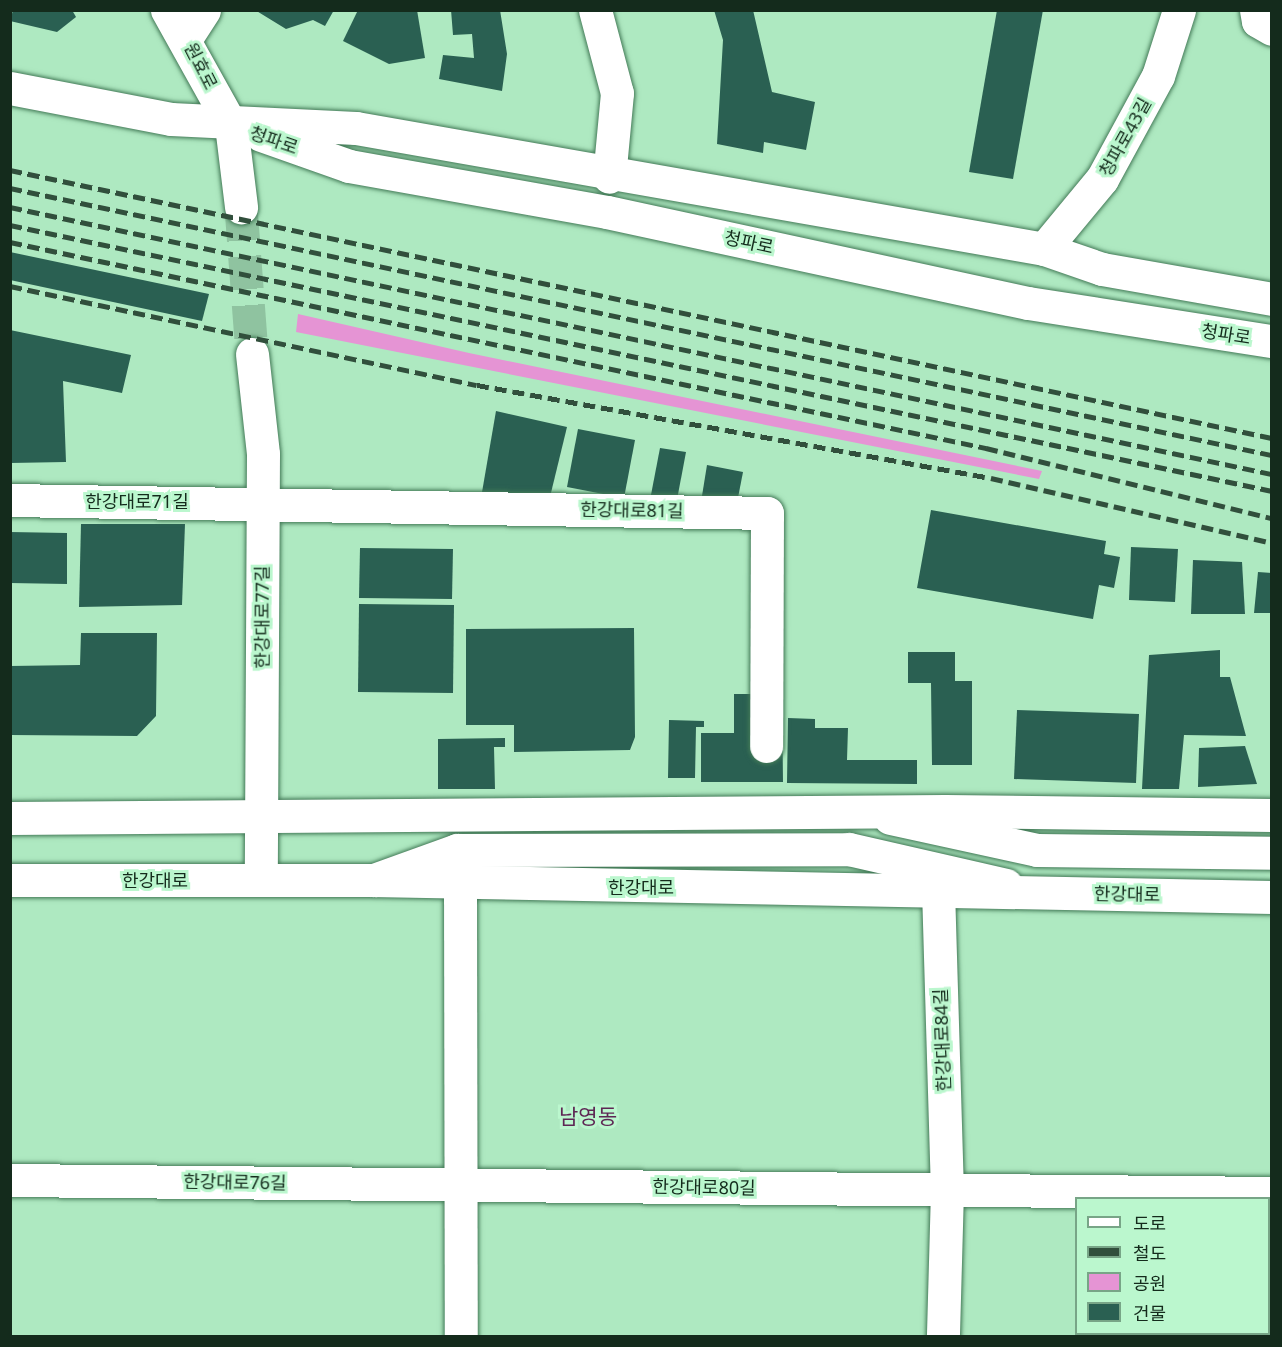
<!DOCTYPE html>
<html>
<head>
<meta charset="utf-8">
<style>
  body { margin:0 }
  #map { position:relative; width:1282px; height:1347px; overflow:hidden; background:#aee9c1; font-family:"Noto Sans","Noto Sans KR",sans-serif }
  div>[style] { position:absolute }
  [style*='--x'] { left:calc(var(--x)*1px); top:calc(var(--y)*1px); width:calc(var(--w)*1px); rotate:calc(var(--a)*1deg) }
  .green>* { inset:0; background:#e594d4 }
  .building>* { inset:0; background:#2a6052 }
  .major-tunnel>* { height:33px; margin-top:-16.5px; transform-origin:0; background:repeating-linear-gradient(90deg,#8fc3a0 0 33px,transparent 0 49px) }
  .roads { filter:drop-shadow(0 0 2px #437a57) drop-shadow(0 0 2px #437a57) }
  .minor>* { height:33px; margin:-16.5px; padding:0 16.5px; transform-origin:16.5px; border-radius:16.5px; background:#fff }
  .major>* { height:33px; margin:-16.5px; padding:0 16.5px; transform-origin:16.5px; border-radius:16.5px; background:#fff }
  .rail>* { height:4.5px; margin-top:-2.25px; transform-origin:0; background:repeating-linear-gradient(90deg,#314f3c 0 12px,transparent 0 18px) }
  span { translate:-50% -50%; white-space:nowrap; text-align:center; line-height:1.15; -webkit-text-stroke:6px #bbf7ce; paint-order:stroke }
  .street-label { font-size:18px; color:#142b1c }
  .quarter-label { font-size:21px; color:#5e2754 }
  .frame { position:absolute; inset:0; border:12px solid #142b1c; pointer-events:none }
  .legend { position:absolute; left:1075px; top:1197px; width:195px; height:138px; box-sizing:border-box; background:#bbf7ce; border:2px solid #78a587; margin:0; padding:8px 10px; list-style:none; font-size:18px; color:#142b1c }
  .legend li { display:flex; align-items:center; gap:12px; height:30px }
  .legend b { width:30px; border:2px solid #78a587 }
</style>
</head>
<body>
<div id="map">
  <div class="green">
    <i style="clip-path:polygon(298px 314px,469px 353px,1042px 471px,1039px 479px,296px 332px)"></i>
  </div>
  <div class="building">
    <i style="clip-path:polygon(13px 10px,72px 10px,76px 17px,57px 32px,10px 21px)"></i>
    <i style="clip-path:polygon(255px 10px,334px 10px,325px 26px,313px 20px,286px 29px)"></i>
    <i style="clip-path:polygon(358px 10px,417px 10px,425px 58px,389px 64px,343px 41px)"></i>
    <i style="clip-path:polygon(451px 10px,500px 10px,507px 54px,502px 91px,439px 79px,443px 55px,474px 58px,472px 34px,453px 35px)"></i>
    <i style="clip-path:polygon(714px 10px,753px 10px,772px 92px,815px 102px,806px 150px,764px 142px,763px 153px,717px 144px,723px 40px)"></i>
    <i style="clip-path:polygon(997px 10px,1043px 10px,1013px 179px,969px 172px)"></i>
    <i style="clip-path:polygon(10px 252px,209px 294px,202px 321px,10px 280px)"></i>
    <i style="clip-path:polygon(10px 330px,131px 355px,122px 393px,63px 381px,66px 462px,10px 463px)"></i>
    <i style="clip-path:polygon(496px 411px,567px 427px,549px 501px,481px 498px)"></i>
    <i style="clip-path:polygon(578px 429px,635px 440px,624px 498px,567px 487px)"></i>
    <i style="clip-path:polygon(660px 448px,686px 452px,676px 505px,650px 500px)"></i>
    <i style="clip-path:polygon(707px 465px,743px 472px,736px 508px,701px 502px)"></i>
    <i style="clip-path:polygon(931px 510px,1106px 541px,1104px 554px,1120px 557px,1114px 588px,1099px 585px,1093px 619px,917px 588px)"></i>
    <i style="clip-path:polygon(81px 524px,185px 524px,182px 605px,79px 607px)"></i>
    <i style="clip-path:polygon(10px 532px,67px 533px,67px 584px,10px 583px)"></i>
    <i style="clip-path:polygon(1131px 547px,1178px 549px,1175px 602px,1129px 600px)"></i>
    <i style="clip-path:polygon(360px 548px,453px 549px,452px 599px,359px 598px)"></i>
    <i style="clip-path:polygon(1193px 560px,1242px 562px,1245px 614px,1191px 614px)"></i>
    <i style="clip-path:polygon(1258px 572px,1272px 573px,1272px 613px,1254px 613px)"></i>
    <i style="clip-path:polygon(359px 604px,454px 605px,453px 693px,358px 692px)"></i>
    <i style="clip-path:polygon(634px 628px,635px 737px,630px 750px,514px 752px,514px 725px,466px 725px,466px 629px)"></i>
    <i style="clip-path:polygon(81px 633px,157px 633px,156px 716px,137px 736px,10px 735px,10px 666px,80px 665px)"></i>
    <i style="clip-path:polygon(1220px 650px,1220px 677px,1230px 677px,1246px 736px,1184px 735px,1179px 789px,1142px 789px,1149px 655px)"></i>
    <i style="clip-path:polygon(908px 652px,955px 652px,955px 681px,972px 681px,972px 765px,932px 765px,931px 683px,908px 683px)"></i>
    <i style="clip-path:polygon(734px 694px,782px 694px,783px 782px,701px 782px,701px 733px,734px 733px)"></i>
    <i style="clip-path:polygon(1017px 710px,1139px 714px,1136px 783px,1014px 779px)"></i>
    <i style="clip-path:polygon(788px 718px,815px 719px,815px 728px,848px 728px,847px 760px,917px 760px,917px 784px,787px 783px)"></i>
    <i style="clip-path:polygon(669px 720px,704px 721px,704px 727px,696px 727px,695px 778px,668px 778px)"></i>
    <i style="clip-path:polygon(505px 738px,505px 747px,494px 747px,495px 789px,438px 789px,438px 739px)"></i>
    <i style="clip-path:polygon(1245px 746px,1257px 784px,1198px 787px,1199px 748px)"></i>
  </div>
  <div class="major-tunnel">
    <i style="--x:241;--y:207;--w:147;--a:85.7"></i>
  </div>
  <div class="roads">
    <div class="minor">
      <i style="--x:595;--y:10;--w:86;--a:75.2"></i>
      <i style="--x:617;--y:93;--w:84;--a:95.4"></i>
      <i style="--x:1256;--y:10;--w:11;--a:80"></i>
      <i style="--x:1258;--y:21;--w:16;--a:30"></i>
      <i style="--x:186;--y:38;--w:33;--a:-57"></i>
      <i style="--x:1044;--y:249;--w:91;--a:-50.4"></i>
      <i style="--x:1102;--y:179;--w:117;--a:-61.5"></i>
      <i style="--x:1158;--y:76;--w:69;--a:-72.3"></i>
      <i style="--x:10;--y:500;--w:757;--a:0.98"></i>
      <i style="--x:767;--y:513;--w:233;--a:90.2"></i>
      <i style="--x:890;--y:818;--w:150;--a:12.3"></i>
      <i style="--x:1037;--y:850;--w:235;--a:0.7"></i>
      <i style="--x:374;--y:880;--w:88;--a:-19.9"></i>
      <i style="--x:457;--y:850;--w:392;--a:-0.1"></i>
      <i style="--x:849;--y:849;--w:161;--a:12.9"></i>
      <i style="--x:460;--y:885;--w:451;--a:89.9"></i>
      <i style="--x:938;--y:889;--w:301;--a:88.3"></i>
      <i style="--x:947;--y:1190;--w:146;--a:91.6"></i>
      <i style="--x:10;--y:1180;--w:1262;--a:0.59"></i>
    </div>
    <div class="major">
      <i style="--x:167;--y:10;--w:132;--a:60.9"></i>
      <i style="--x:231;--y:125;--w:83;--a:83"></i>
      <i style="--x:10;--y:88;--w:164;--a:10.9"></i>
      <i style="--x:171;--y:119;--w:185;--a:2.8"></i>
      <i style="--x:356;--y:128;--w:699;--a:9.97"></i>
      <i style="--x:1044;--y:249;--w:61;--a:19"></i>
      <i style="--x:1102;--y:269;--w:173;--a:10"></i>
      <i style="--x:261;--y:135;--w:93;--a:19.4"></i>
      <i style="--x:349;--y:166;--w:262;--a:10.1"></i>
      <i style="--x:607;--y:212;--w:431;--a:12.2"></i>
      <i style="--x:1028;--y:303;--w:247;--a:8.9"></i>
      <i style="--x:252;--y:354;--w:101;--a:83.7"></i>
      <i style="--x:263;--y:454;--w:426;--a:90.3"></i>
      <i style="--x:10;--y:818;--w:935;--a:-0.43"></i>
      <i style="--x:945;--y:811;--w:327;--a:0.7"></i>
      <i style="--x:10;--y:880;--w:362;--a:0"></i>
      <i style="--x:372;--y:880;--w:900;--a:1.08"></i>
    </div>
  </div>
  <div class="rail">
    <i style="--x:10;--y:170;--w:1290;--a:11.99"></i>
    <i style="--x:10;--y:188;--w:1290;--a:11.95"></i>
    <i style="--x:10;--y:207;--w:1290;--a:11.95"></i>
    <i style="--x:10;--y:225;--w:1290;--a:11.9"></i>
    <i style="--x:10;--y:242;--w:998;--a:11.92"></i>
    <i style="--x:986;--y:448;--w:294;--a:13.8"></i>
    <i style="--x:10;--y:286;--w:477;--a:12"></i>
    <i style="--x:477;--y:385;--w:522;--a:10.26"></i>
    <i style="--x:991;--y:478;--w:288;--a:13"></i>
  </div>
  <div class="street-label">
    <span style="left:201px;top:66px;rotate:63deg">원효로</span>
    <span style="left:1125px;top:137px;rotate:-61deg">청파로43길</span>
    <span style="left:274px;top:140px;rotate:19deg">청파로</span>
    <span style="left:749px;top:242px;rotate:12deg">청파로</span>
    <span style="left:1226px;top:334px;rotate:9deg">청파로</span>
    <span style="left:137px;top:501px">한강대로71길</span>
    <span style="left:632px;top:510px;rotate:1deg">한강대로81길</span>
    <span style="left:262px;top:617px;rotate:-90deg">한강대로77길</span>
    <span style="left:155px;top:880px">한강대로</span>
    <span style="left:641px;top:887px">한강대로</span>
    <span style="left:1127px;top:894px;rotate:1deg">한강대로</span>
    <span style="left:942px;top:1040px;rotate:-92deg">한강대로84길</span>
    <span style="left:235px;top:1182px;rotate:1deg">한강대로76길</span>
    <span style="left:704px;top:1187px;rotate:1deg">한강대로80길</span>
  </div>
  <div class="quarter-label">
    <span style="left:588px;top:1116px">남영동</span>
  </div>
  <div class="frame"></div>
  <ul class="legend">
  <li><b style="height:8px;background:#fff"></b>도로</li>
  <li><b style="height:8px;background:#314f3c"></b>철도</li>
  <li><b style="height:16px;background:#e594d4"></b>공원</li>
  <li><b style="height:16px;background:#2a6052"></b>건물</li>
  </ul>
</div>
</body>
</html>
